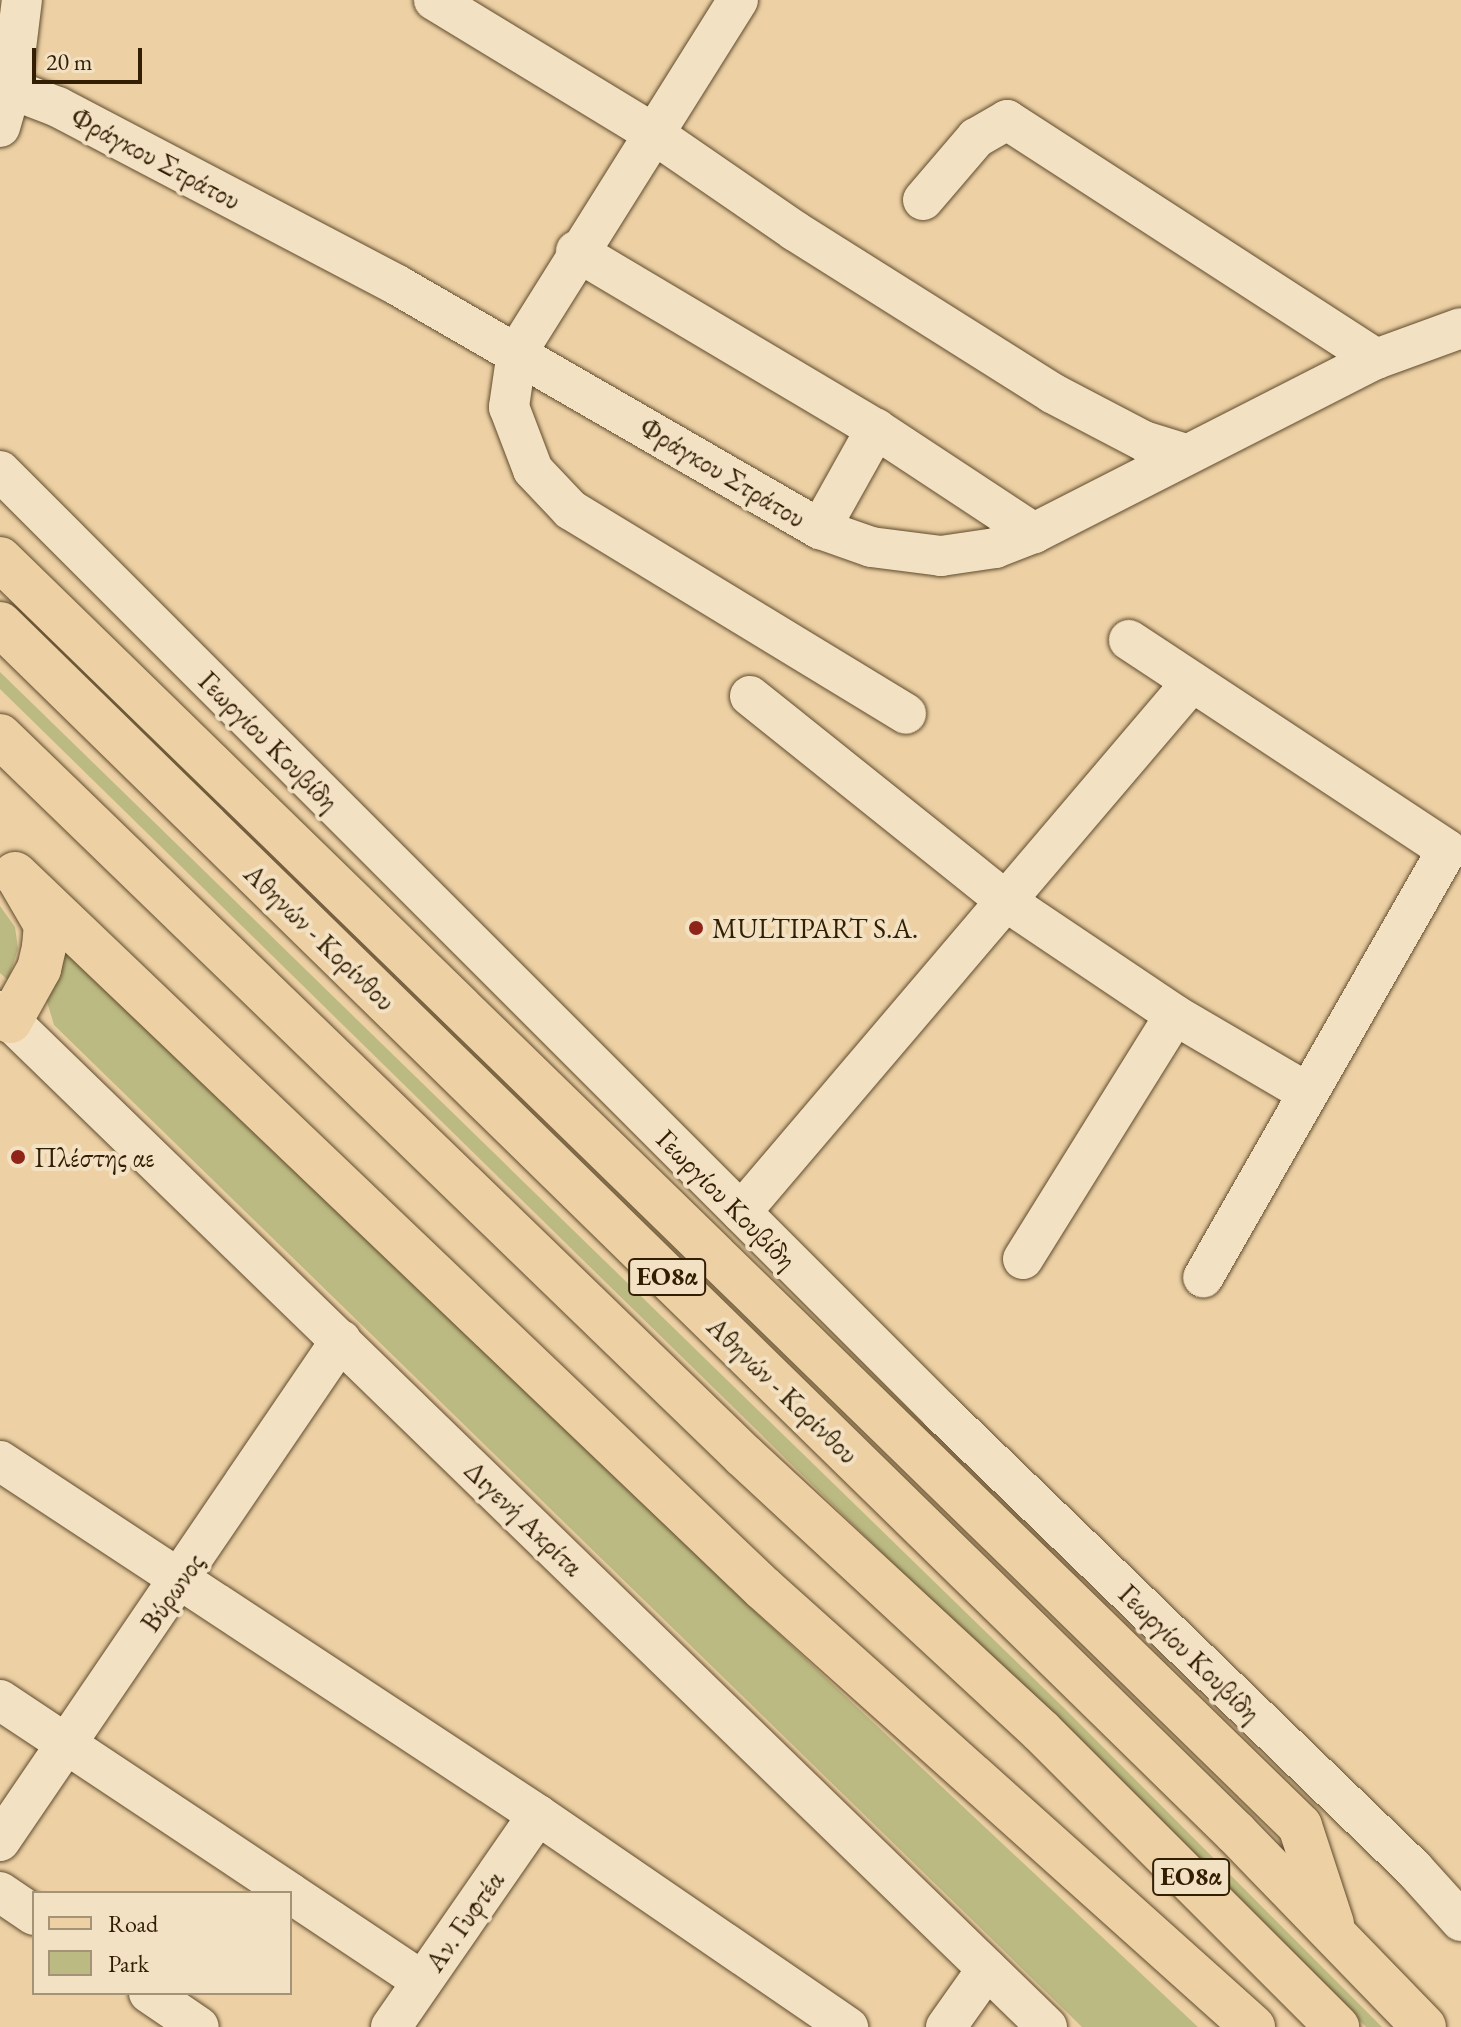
<!DOCTYPE html>
<html>
<head>
<meta charset="utf-8">
<style>
  body { margin:0 }
  #map { position:relative; width:1461px; height:2027px; overflow:hidden; background:#edd1a5; font-family:"EB Garamond",serif }
  div>[style] { position:absolute }
  [style*='--x'] { left:calc(var(--x)*1px); top:calc(var(--y)*1px); width:calc(var(--w)*1px); rotate:calc(var(--a)*1deg) }
  .green>* { inset:0; background:#bcba83 }
  .roads { filter:drop-shadow(0 0 2px #604b2c) drop-shadow(0 0 2px #604b2c) }
  .minor>* { height:40px; margin:-20px; padding:0 20px; transform-origin:20px; border-radius:20px; background:#f3e1c4 }
  .major>* { height:44px; margin:-22px; padding:0 22px; transform-origin:22px; border-radius:22px; background:#edd1a5 }
  .highway>* { height:44px; margin:-22px; padding:0 22px; transform-origin:22px; border-radius:22px; background:#edd1a5 }
  .dots>* { width:22px; height:22px; translate:-50% -50%; box-sizing:border-box; border:4px solid #f3e1c4; border-radius:50% }
  span { translate:-50% -50%; white-space:nowrap; text-align:center; line-height:1.15; -webkit-text-stroke:8px #f3e1c4; paint-order:stroke }
  .shield-label span { padding:2px 6px; background:#f3e1c4; border:2px solid; border-radius:6px; -webkit-text-stroke-width:0 }
  .shield-label { font-size:26px; color:#311e03; font-weight:700 }
  .street-label { font-size:28px; color:#311e03 }
  .poi-label { font-size:28px; color:#311e03 }
  .left { translate:0 -50%; text-align:left }
  .legend { position:absolute; left:32px; top:1891px; width:260px; height:104px; box-sizing:border-box; background:#f3e1c4; border:2px solid #a59377; margin:0; padding:10px 14px; list-style:none; font-size:24px; color:#311e03 }
  .legend li { display:flex; align-items:center; gap:16px; height:40px }
  .legend b { width:40px; border:2px solid #a59377 }
  .scale { position:absolute; left:32px; top:48px; width:110px; height:36px; box-sizing:border-box; border:4px solid #311e03; border-top:0; padding-left:10px; font-size:24px; line-height:28px; white-space:nowrap; color:#311e03; -webkit-text-stroke:6px #f3e1c4; paint-order:stroke }
</style>
</head>
<body>
<div id="map">
  <div class="green">
    <i style="clip-path:polygon(0 672px,1064px 1708px,1382px 2027px,1366px 2027px,0 689px)"></i>
    <i style="clip-path:polygon(0 906px,15px 927px,18px 949px,8px 980px,0 973px)"></i>
    <i style="clip-path:polygon(59px 938px,151px 1021px,747px 1604px,1198px 2027px,1082px 2027px,54px 1025px,45px 995px)"></i>
  </div>
  <div class="roads">
    <div class="minor">
      <i style="--x:434;--y:0;--w:254;--a:31.3"></i>
      <i style="--x:651;--y:132;--w:175;--a:34.5"></i>
      <i style="--x:795;--y:231;--w:304;--a:32.2"></i>
      <i style="--x:1052;--y:393;--w:104;--a:27.6"></i>
      <i style="--x:1144;--y:441;--w:44;--a:17.2"></i>
      <i style="--x:738;--y:0;--w:416;--a:122.1"></i>
      <i style="--x:517;--y:352;--w:56;--a:98.3"></i>
      <i style="--x:509;--y:407;--w:67;--a:69.1"></i>
      <i style="--x:533;--y:470;--w:55;--a:46.5"></i>
      <i style="--x:571;--y:510;--w:392;--a:31.3"></i>
      <i style="--x:11;--y:89;--w:50;--a:21"></i>
      <i style="--x:58;--y:107;--w:383;--a:27.7"></i>
      <i style="--x:397;--y:285;--w:488;--a:30"></i>
      <i style="--x:820;--y:529;--w:54;--a:19.4"></i>
      <i style="--x:871;--y:547;--w:71;--a:7.3"></i>
      <i style="--x:941;--y:556;--w:55;--a:-8.4"></i>
      <i style="--x:995;--y:548;--w:42;--a:-21"></i>
      <i style="--x:1034;--y:533;--w:384;--a:-27"></i>
      <i style="--x:1376;--y:359;--w:90;--a:-20"></i>
      <i style="--x:0;--y:127;--w:40;--a:-74"></i>
      <i style="--x:11;--y:89;--w:90;--a:-83"></i>
      <i style="--x:923;--y:200;--w:82;--a:-49.5"></i>
      <i style="--x:976;--y:138;--w:36;--a:-30"></i>
      <i style="--x:1007;--y:120;--w:440;--a:32.9"></i>
      <i style="--x:576;--y:251;--w:349;--a:30.7"></i>
      <i style="--x:876;--y:429;--w:189;--a:33.4"></i>
      <i style="--x:0;--y:471;--w:1331;--a:45"></i>
      <i style="--x:941;--y:1412;--w:658;--a:44.01"></i>
      <i style="--x:1414;--y:1869;--w:70;--a:47.9"></i>
      <i style="--x:820;--y:529;--w:115;--a:-60.8"></i>
      <i style="--x:1129;--y:640;--w:381;--a:33.4"></i>
      <i style="--x:1447;--y:850;--w:492;--a:119.7"></i>
      <i style="--x:750;--y:696;--w:329;--a:38.7"></i>
      <i style="--x:1007;--y:902;--w:202;--a:33.9"></i>
      <i style="--x:1175;--y:1015;--w:154;--a:30.4"></i>
      <i style="--x:0;--y:1011;--w:1459;--a:44.14"></i>
      <i style="--x:741;--y:1212;--w:696;--a:-49.6"></i>
      <i style="--x:1023;--y:1259;--w:287;--a:-58.1"></i>
      <i style="--x:0;--y:1461;--w:644;--a:33.34"></i>
      <i style="--x:538;--y:1815;--w:376;--a:34.4"></i>
      <i style="--x:0;--y:1700;--w:348;--a:33.6"></i>
      <i style="--x:0;--y:1841;--w:606;--a:-55.76"></i>
      <i style="--x:0;--y:1892;--w:41;--a:34.1"></i>
      <i style="--x:290;--y:1893;--w:159;--a:33.7"></i>
      <i style="--x:149;--y:1993;--w:60;--a:34.2"></i>
      <i style="--x:391;--y:2027;--w:258;--a:-55.3"></i>
      <i style="--x:946;--y:2027;--w:71;--a:-54.7"></i>
    </div>
    <div class="major">
      <i style="--x:10;--y:1021;--w:60;--a:-60.9"></i>
      <i style="--x:39;--y:969;--w:23;--a:-77"></i>
      <i style="--x:44;--y:947;--w:22;--a:-85"></i>
      <i style="--x:46;--y:925;--w:50;--a:-120.2"></i>
    </div>
    <div class="highway">
      <i style="--x:0;--y:559;--w:1815;--a:44.26"></i>
      <i style="--x:1300;--y:1826;--w:103;--a:71.9"></i>
      <i style="--x:0;--y:624;--w:1729;--a:44.37"></i>
      <i style="--x:1236;--y:1833;--w:270;--a:45.9"></i>
      <i style="--x:0;--y:736;--w:1035;--a:44.06"></i>
      <i style="--x:744;--y:1456;--w:405;--a:42.8"></i>
      <i style="--x:1041;--y:1731;--w:419;--a:45"></i>
      <i style="--x:15;--y:874;--w:1034;--a:43.67"></i>
      <i style="--x:763;--y:1588;--w:658;--a:41.86"></i>
    </div>
  </div>
  <div class="dots">
    <i style="left:696px;top:928px;background:#8f2418"></i>
    <i style="left:18px;top:1157px;background:#8f2418"></i>
  </div>
  <div class="shield-label">
    <span style="left:667px;top:1277px">ΕΟ8α</span>
    <span style="left:1191px;top:1877px">ΕΟ8α</span>
  </div>
  <div class="street-label">
    <span style="left:156px;top:158px;rotate:28deg">Φράγκου Στράτου</span>
    <span style="left:723px;top:472px;rotate:31deg">Φράγκου Στράτου</span>
    <span style="left:269px;top:741px;rotate:45deg">Γεωργίου Κουβίδη</span>
    <span style="left:320px;top:937px;rotate:44deg">Αθηνών - Κορίνθου</span>
    <span style="left:727px;top:1199px;rotate:45deg">Γεωργίου Κουβίδη</span>
    <span style="left:783px;top:1390px;rotate:44deg">Αθηνών - Κορίνθου</span>
    <span style="left:524px;top:1518px;rotate:44deg">Διγενή Ακρίτα</span>
    <span style="left:172px;top:1592px;rotate:-55deg">Βύρωνος</span>
    <span style="left:1190px;top:1653px;rotate:44deg">Γεωργίου Κουβίδη</span>
    <span style="left:464px;top:1921px;rotate:-55deg">Αν. Γυφτέα</span>
  </div>
  <div class="poi-label">
    <span class="left" style="left:712px;top:928px">MULTIPART S.A.</span>
    <span class="left" style="left:34px;top:1157px">Πλέστης αε</span>
  </div>
  <ul class="legend">
  <li><b style="height:10px;background:#edd1a5"></b>Road</li>
  <li><b style="height:22px;background:#bcba83"></b>Park</li>
  </ul>
  <div class="scale">20 m</div>
</div>
</body>
</html>
